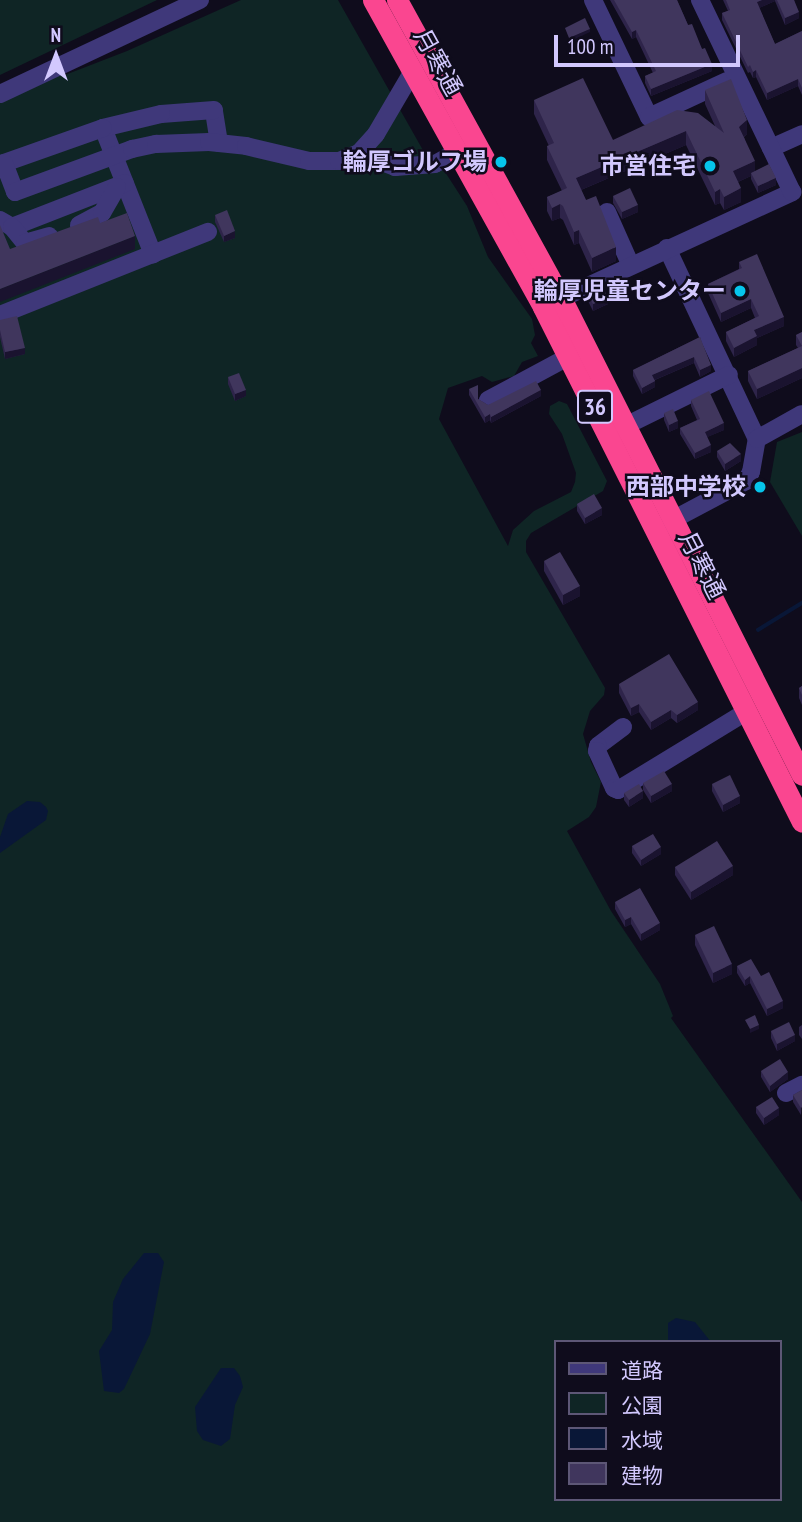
<!DOCTYPE html>
<html>
<head>
<meta charset="utf-8">
<style>
  body { margin:0 }
  #map { position:relative; width:802px; height:1522px; overflow:hidden; background:#0f0c1c; font-family:"PT Sans Narrow","Noto Sans JP",sans-serif }
  div>[style] { position:absolute }
  [style*='--x'] { left:calc(var(--x)*1px); top:calc(var(--y)*1px); width:calc(var(--w)*1px); rotate:calc(var(--a)*1deg) }
  .green>* { inset:0; background:#0f2525 }
  .water>* { inset:0; background:#091737 }
  .stream>* { height:3.5px; margin:-1.75px; padding:0 1.75px; transform-origin:1.75px; border-radius:1.75px; background:#091737 }
  .minor>* { height:18px; margin:-9px; padding:0 9px; transform-origin:9px; border-radius:9px; background:#3f387a }
  .highway>* { height:21px; margin:-10.5px; padding:0 10.5px; transform-origin:10.5px; border-radius:10.5px; background:#fa4690 }
  .wall>* { inset:0; background:#2e244a }
  .shaded-wall>* { inset:0; background:#1a132f }
  .building>* { inset:0; background:#40365d }
  .dots>* { width:19px; height:19px; translate:-50% -50%; box-sizing:border-box; border:4px solid #0f0c1c; border-radius:50% }
  span { translate:-50% -50%; white-space:nowrap; text-align:center; line-height:1.15; -webkit-text-stroke:5px #0f0c1c; paint-order:stroke }
  .shield-label span { padding:2px 5px; background:#0f0c1c; border:2px solid; border-radius:5px; -webkit-text-stroke-width:0 }
  .shield-label { font-size:23px; color:#d2c8fe; font-weight:700 }
  .street-label { font-size:24px; color:#d2c8fe }
  .poi-label { font-size:24px; color:#d2c8fe; font-weight:700 }
  .right { translate:-100% -50%; text-align:right }
  .legend { position:absolute; left:554px; top:1340px; width:228px; height:161px; box-sizing:border-box; background:#0f0c1c; border:2px solid #5d5776; margin:0; padding:9px 12px; list-style:none; font-size:21px; color:#d2c8fe }
  .legend li { display:flex; align-items:center; gap:14px; height:35px }
  .legend b { width:35px; border:2px solid #5d5776 }
  .north { position:absolute; left:21px; top:21px; width:70px; height:70px; -webkit-text-stroke:5px #0f0c1c; paint-order:stroke; rotate:0deg; font-size:19px; font-weight:700; line-height:28px; text-align:center; color:#d2c8fe }
  .north::after { content:''; display:block; margin:auto; width:24px; height:32px; background:#d2c8fe; clip-path:polygon(50% 0,100% 100%,50% 72%,0 100%) }
  .scale { position:absolute; left:554px; top:35px; width:186px; height:32px; box-sizing:border-box; border:4px solid #d2c8fe; border-top:0; padding-left:9px; font-size:21px; line-height:24px; white-space:nowrap; color:#d2c8fe; -webkit-text-stroke:5px #0f0c1c; paint-order:stroke }
</style>
</head>
<body>
<div id="map">
  <div class="green">
    <i style="clip-path:polygon(0 0,157px 0,0 75px)"></i>
    <i style="clip-path:polygon(evenodd,241px 0,338px 0,424px 152px,432px 153px,447px 175px,467px 206px,488px 257px,532px 319px,535px 335px,531px 343px,538px 356px,522px 362px,514px 376px,492px 382px,482px 376px,448px 388px,439px 419px,508px 546px,513px 530px,534px 511px,571px 492px,575px 482px,576px 473px,562px 434px,549px 414px,550px 406px,559px 401px,567px 404px,607px 481px,603px 491px,531px 533px,526px 541px,526px 552px,605px 688px,604px 695px,590px 711px,583px 734px,591px 762px,601px 782px,596px 807px,589px 817px,567px 831px,611px 911px,660px 984px,673px 1016px,671px 1018px,802px 1202px,802px 1522px,0 1522px,0 101px,54px 76px,65px 75px,127px 51px,241px 0,555px 1342px,779px 1342px,779px 1499px,555px 1499px,555px 1342px)"></i>
    <i style="clip-path:polygon(802px 432px,802px 536px,770px 482px,777px 442px)"></i>
  </div>
  <div class="water">
    <i style="clip-path:polygon(27px 801px,40px 802px,46px 807px,48px 811px,46px 820px,0 853px,0 837px,8px 814px)"></i>
    <i style="clip-path:polygon(144px 1253px,158px 1253px,164px 1262px,150px 1334px,124px 1389px,119px 1393px,104px 1391px,99px 1351px,112px 1330px,113px 1302px,123px 1279px)"></i>
    <i style="clip-path:polygon(676px 1318px,695px 1322px,711px 1342px,668px 1342px,668px 1323px)"></i>
    <i style="clip-path:polygon(221px 1368px,234px 1368px,240px 1376px,243px 1387px,235px 1405px,230px 1439px,221px 1446px,203px 1440px,197px 1431px,195px 1407px)"></i>
  </div>
  <div class="stream">
    <i style="--x:758;--y:630;--w:52;--a:-31.5"></i>
  </div>
  <div class="minor">
    <i style="--x:593;--y:0;--w:130;--a:64.4"></i>
    <i style="--x:649;--y:117;--w:86;--a:-24.8"></i>
    <i style="--x:0;--y:94;--w:221;--a:-25.2"></i>
    <i style="--x:103;--y:128;--w:136;--a:68.4"></i>
    <i style="--x:219;--y:143;--w:33;--a:-99"></i>
    <i style="--x:214;--y:110;--w:53;--a:175.7"></i>
    <i style="--x:161;--y:114;--w:60;--a:166.4"></i>
    <i style="--x:103;--y:128;--w:105;--a:160.5"></i>
    <i style="--x:4;--y:163;--w:31;--a:69"></i>
    <i style="--x:15;--y:192;--w:125;--a:-20.2"></i>
    <i style="--x:132;--y:149;--w:25;--a:-12"></i>
    <i style="--x:156;--y:144;--w:53;--a:-2.2"></i>
    <i style="--x:209;--y:142;--w:37;--a:6"></i>
    <i style="--x:246;--y:146;--w:65;--a:13.4"></i>
    <i style="--x:309;--y:161;--w:30;--a:0"></i>
    <i style="--x:339;--y:161;--w:22;--a:-22"></i>
    <i style="--x:359;--y:153;--w:25;--a:-48"></i>
    <i style="--x:376;--y:134;--w:73;--a:-59.6"></i>
    <i style="--x:771;--y:148;--w:34;--a:-24"></i>
    <i style="--x:359;--y:153;--w:39;--a:21"></i>
    <i style="--x:395;--y:167;--w:40;--a:-4.3"></i>
    <i style="--x:435;--y:164;--w:25;--a:-29"></i>
    <i style="--x:607;--y:212;--w:59;--a:66"></i>
    <i style="--x:0;--y:220;--w:14;--a:30"></i>
    <i style="--x:12;--y:227;--w:121;--a:-21.3"></i>
    <i style="--x:79;--y:225;--w:26;--a:-28"></i>
    <i style="--x:102;--y:213;--w:30;--a:-60"></i>
    <i style="--x:12;--y:227;--w:21;--a:51"></i>
    <i style="--x:25;--y:243;--w:25;--a:-16"></i>
    <i style="--x:667;--y:248;--w:211;--a:64.8"></i>
    <i style="--x:549;--y:304;--w:268;--a:-24.7"></i>
    <i style="--x:792;--y:192;--w:213;--a:-115.6"></i>
    <i style="--x:0;--y:315;--w:224;--a:-21.8"></i>
    <i style="--x:488;--y:400;--w:91;--a:-28.3"></i>
    <i style="--x:615;--y:431;--w:127;--a:-26.2"></i>
    <i style="--x:661;--y:526;--w:96;--a:-27.9"></i>
    <i style="--x:746;--y:481;--w:10;--a:-61"></i>
    <i style="--x:751;--y:472;--w:34;--a:-80"></i>
    <i style="--x:757;--y:439;--w:51;--a:-29.1"></i>
    <i style="--x:623;--y:727;--w:31;--a:143"></i>
    <i style="--x:598;--y:746;--w:5;--a:101"></i>
    <i style="--x:597;--y:751;--w:41;--a:65.3"></i>
    <i style="--x:614;--y:788;--w:4;--a:27"></i>
    <i style="--x:618;--y:790;--w:150;--a:-31.4"></i>
    <i style="--x:786;--y:1093;--w:18;--a:-27"></i>
  </div>
  <div class="highway">
    <i style="--x:373;--y:0;--w:351;--a:61"></i>
    <i style="--x:543;--y:307;--w:576;--a:63.3"></i>
    <i style="--x:397;--y:0;--w:340;--a:61.2"></i>
    <i style="--x:561;--y:298;--w:534;--a:63.2"></i>
  </div>
  <div class="wall">
    <i style="clip-path:polygon(610px 0,677px 0,688px 25px,702px 49px,712px 71px,651px 96px,645px 83px,645px 76px,653px 73px,636px 37px,632px 39px)"></i>
    <i style="clip-path:polygon(723px 0,794px 0,799px 18px,785px 25px,775px 1px,759px 8px,775px 44px,802px 31px,802px 95px,798px 86px,767px 100px,756px 77px,753px 78px,750px 72px,748px 73px,722px 20px,722px 13px,728px 11px)"></i>
    <i style="clip-path:polygon(705px 90px,747px 134px,744px 137px,755px 171px,776px 185px,758px 193px,751px 179px,751px 176px,738px 182px,741px 202px,724px 210px,720px 203px,715px 205px,686px 145px,581px 190px,616px 261px,592px 272px,579px 243px,574px 245px,563px 220px,560px 218px,552px 221px,547px 211px,547px 197px,562px 191px,547px 160px,547px 146px,549px 146px,534px 114px,534px 100px,613px 140px,715px 126px,705px 104px)"></i>
    <i style="clip-path:polygon(613px 196px,638px 212px,622px 219px,613px 203px)"></i>
    <i style="clip-path:polygon(215px 215px,235px 238px,224px 242px,215px 222px)"></i>
    <i style="clip-path:polygon(739px 262px,784px 326px,757px 338px,757px 345px,734px 357px,726px 341px,726px 332px,755px 318px,751px 308px,721px 322px,708px 293px,708px 284px,739px 269px)"></i>
    <i style="clip-path:polygon(587px 292px,608px 304px,593px 311px,587px 299px)"></i>
    <i style="clip-path:polygon(0 320px,25px 354px,5px 359px,0 337px)"></i>
    <i style="clip-path:polygon(802px 332px,802px 378px,757px 399px,748px 381px,748px 371px,798px 348px,796px 345px,796px 335px)"></i>
    <i style="clip-path:polygon(700px 337px,711px 371px,700px 377px,694px 363px,655px 380px,655px 387px,642px 394px,633px 376px,633px 370px)"></i>
    <i style="clip-path:polygon(228px 377px,246px 396px,235px 401px,228px 384px)"></i>
    <i style="clip-path:polygon(469px 389px,478px 399px,488px 405px,541px 396px,491px 423px,490px 420px,485px 423px,469px 395px)"></i>
    <i style="clip-path:polygon(691px 400px,724px 430px,707px 437px,711px 452px,695px 459px,680px 434px,680px 428px,697px 420px,691px 406px)"></i>
    <i style="clip-path:polygon(664px 413px,678px 428px,669px 432px,664px 420px)"></i>
    <i style="clip-path:polygon(717px 451px,741px 461px,725px 471px,717px 457px)"></i>
    <i style="clip-path:polygon(577px 504px,602px 515px,585px 524px,577px 511px)"></i>
    <i style="clip-path:polygon(544px 561px,580px 596px,563px 605px,544px 571px)"></i>
    <i style="clip-path:polygon(619px 684px,698px 710px,677px 723px,671px 718px,651px 730px,639px 712px,631px 716px,619px 693px)"></i>
    <i style="clip-path:polygon(802px 686px,802px 705px,799px 698px,799px 688px)"></i>
    <i style="clip-path:polygon(643px 783px,672px 791px,651px 803px,643px 790px)"></i>
    <i style="clip-path:polygon(712px 784px,740px 803px,723px 812px,712px 791px)"></i>
    <i style="clip-path:polygon(624px 793px,643px 798px,629px 807px,624px 800px)"></i>
    <i style="clip-path:polygon(632px 846px,661px 854px,641px 866px,632px 853px)"></i>
    <i style="clip-path:polygon(675px 867px,733px 875px,691px 900px,675px 875px)"></i>
    <i style="clip-path:polygon(615px 902px,660px 930px,641px 941px,631px 924px,625px 927px,615px 909px)"></i>
    <i style="clip-path:polygon(695px 935px,732px 974px,713px 983px,695px 945px)"></i>
    <i style="clip-path:polygon(737px 966px,761px 976px,783px 1008px,767px 1016px,750px 983px,745px 986px,737px 973px)"></i>
    <i style="clip-path:polygon(802px 1025px,802px 1039px,799px 1035px,799px 1027px)"></i>
    <i style="clip-path:polygon(771px 1031px,795px 1041px,777px 1051px,771px 1038px)"></i>
    <i style="clip-path:polygon(761px 1071px,788px 1079px,770px 1092px,761px 1077px)"></i>
    <i style="clip-path:polygon(802px 1090px,801px 1115px,793px 1102px,793px 1095px)"></i>
    <i style="clip-path:polygon(756px 1107px,779px 1115px,764px 1125px,756px 1113px)"></i>
  </div>
  <div class="shaded-wall">
    <i style="clip-path:polygon(762px 0,775px 0,775px 1px,757px 9px,757px 2px)"></i>
    <i style="clip-path:polygon(799px 12px,799px 18px,785px 25px,785px 18px)"></i>
    <i style="clip-path:polygon(590px 29px,590px 32px,569px 42px,569px 38px)"></i>
    <i style="clip-path:polygon(636px 30px,636px 37px,632px 39px,632px 32px)"></i>
    <i style="clip-path:polygon(712px 64px,712px 71px,651px 96px,651px 89px)"></i>
    <i style="clip-path:polygon(756px 70px,756px 77px,753px 78px,753px 72px)"></i>
    <i style="clip-path:polygon(798px 79px,798px 86px,767px 100px,767px 93px)"></i>
    <i style="clip-path:polygon(747px 120px,747px 134px,739px 140px,739px 127px)"></i>
    <i style="clip-path:polygon(686px 131px,686px 145px,576px 192px,576px 178px)"></i>
    <i style="clip-path:polygon(755px 161px,755px 174px,751px 173px,751px 176px,733px 184px,733px 171px)"></i>
    <i style="clip-path:polygon(776px 178px,776px 185px,758px 193px,758px 186px)"></i>
    <i style="clip-path:polygon(741px 188px,741px 202px,724px 210px,724px 197px)"></i>
    <i style="clip-path:polygon(720px 189px,720px 203px,715px 205px,715px 192px)"></i>
    <i style="clip-path:polygon(560px 204px,560px 218px,552px 221px,552px 208px)"></i>
    <i style="clip-path:polygon(638px 205px,638px 212px,622px 219px,622px 212px)"></i>
    <i style="clip-path:polygon(579px 230px,579px 243px,574px 245px,574px 232px)"></i>
    <i style="clip-path:polygon(235px 231px,235px 238px,224px 242px,224px 236px)"></i>
    <i style="clip-path:polygon(135px 236px,135px 249px,0 302px,0 289px)"></i>
    <i style="clip-path:polygon(616px 247px,616px 261px,592px 272px,592px 258px)"></i>
    <i style="clip-path:polygon(608px 298px,608px 304px,593px 311px,593px 304px)"></i>
    <i style="clip-path:polygon(751px 299px,751px 308px,721px 322px,721px 313px)"></i>
    <i style="clip-path:polygon(784px 317px,784px 326px,757px 338px,757px 345px,734px 357px,734px 348px,754px 330px)"></i>
    <i style="clip-path:polygon(25px 348px,25px 354px,5px 359px,5px 352px)"></i>
    <i style="clip-path:polygon(694px 357px,694px 363px,652px 381px,652px 375px)"></i>
    <i style="clip-path:polygon(711px 365px,711px 371px,700px 377px,700px 370px)"></i>
    <i style="clip-path:polygon(802px 368px,802px 378px,757px 399px,757px 389px)"></i>
    <i style="clip-path:polygon(655px 381px,655px 387px,642px 394px,642px 388px)"></i>
    <i style="clip-path:polygon(246px 390px,246px 396px,235px 401px,235px 394px)"></i>
    <i style="clip-path:polygon(541px 390px,541px 396px,491px 423px,491px 417px)"></i>
    <i style="clip-path:polygon(490px 414px,490px 420px,485px 423px,485px 417px)"></i>
    <i style="clip-path:polygon(678px 421px,678px 428px,669px 432px,669px 425px)"></i>
    <i style="clip-path:polygon(724px 423px,724px 430px,705px 438px,705px 432px)"></i>
    <i style="clip-path:polygon(711px 445px,711px 452px,695px 459px,695px 453px)"></i>
    <i style="clip-path:polygon(741px 454px,741px 461px,725px 471px,725px 464px)"></i>
    <i style="clip-path:polygon(602px 508px,602px 515px,585px 524px,585px 518px)"></i>
    <i style="clip-path:polygon(580px 586px,580px 596px,563px 605px,563px 595px)"></i>
    <i style="clip-path:polygon(698px 702px,698px 710px,677px 723px,677px 715px)"></i>
    <i style="clip-path:polygon(639px 704px,639px 712px,631px 716px,631px 708px)"></i>
    <i style="clip-path:polygon(671px 710px,671px 718px,651px 730px,651px 722px)"></i>
    <i style="clip-path:polygon(672px 784px,672px 791px,651px 803px,651px 796px)"></i>
    <i style="clip-path:polygon(643px 791px,643px 798px,629px 807px,629px 800px)"></i>
    <i style="clip-path:polygon(740px 796px,740px 803px,723px 812px,723px 805px)"></i>
    <i style="clip-path:polygon(661px 847px,661px 854px,641px 866px,641px 860px)"></i>
    <i style="clip-path:polygon(733px 866px,733px 875px,691px 900px,691px 892px)"></i>
    <i style="clip-path:polygon(631px 917px,631px 924px,625px 927px,625px 920px)"></i>
    <i style="clip-path:polygon(660px 923px,660px 930px,641px 941px,641px 934px)"></i>
    <i style="clip-path:polygon(732px 964px,732px 974px,713px 983px,713px 973px)"></i>
    <i style="clip-path:polygon(750px 976px,750px 983px,745px 986px,745px 980px)"></i>
    <i style="clip-path:polygon(783px 1001px,783px 1008px,767px 1016px,767px 1009px)"></i>
    <i style="clip-path:polygon(759px 1025px,759px 1029px,750px 1033px,750px 1029px)"></i>
    <i style="clip-path:polygon(795px 1035px,795px 1041px,777px 1051px,777px 1044px)"></i>
    <i style="clip-path:polygon(788px 1072px,788px 1079px,770px 1092px,770px 1086px)"></i>
    <i style="clip-path:polygon(779px 1108px,779px 1115px,764px 1125px,764px 1118px)"></i>
  </div>
  <div class="building">
    <i style="clip-path:polygon(614px 0,677px 0,688px 25px,692px 24px,702px 49px,705px 48px,712px 64px,651px 89px,645px 76px,656px 71px,636px 30px,632px 32px)"></i>
    <i style="clip-path:polygon(726px 0,762px 0,757px 2px,775px 44px,802px 31px,802px 88px,798px 79px,767px 93px,756px 70px,753px 72px,750px 65px,748px 67px,722px 13px,730px 10px)"></i>
    <i style="clip-path:polygon(777px 0,794px 0,799px 12px,785px 18px)"></i>
    <i style="clip-path:polygon(585px 18px,590px 29px,569px 38px,565px 28px)"></i>
    <i style="clip-path:polygon(583px 78px,613px 140px,677px 110px,698px 113px,724px 133px,705px 90px,731px 79px,747px 120px,739px 127px,755px 161px,733px 171px,741px 188px,724px 197px,720px 189px,715px 192px,686px 131px,576px 178px,586px 200px,596px 196px,616px 247px,592px 258px,579px 230px,574px 232px,563px 206px,560px 204px,552px 208px,547px 197px,567px 188px,547px 146px,554px 143px,534px 100px)"></i>
    <i style="clip-path:polygon(769px 164px,776px 178px,758px 186px,751px 173px)"></i>
    <i style="clip-path:polygon(630px 188px,638px 205px,622px 212px,613px 196px)"></i>
    <i style="clip-path:polygon(227px 210px,235px 231px,224px 236px,215px 215px)"></i>
    <i style="clip-path:polygon(127px 213px,135px 236px,0 289px,0 225px,10px 249px,98px 217px,100px 223px)"></i>
    <i style="clip-path:polygon(757px 254px,784px 317px,754px 330px,757px 336px,734px 348px,726px 332px,759px 316px,751px 299px,721px 313px,708px 284px,742px 268px,739px 262px)"></i>
    <i style="clip-path:polygon(602px 285px,608px 298px,593px 304px,587px 292px)"></i>
    <i style="clip-path:polygon(17px 316px,25px 348px,5px 352px,0 330px,0 320px)"></i>
    <i style="clip-path:polygon(802px 332px,802px 368px,757px 389px,748px 371px,802px 346px,796px 335px)"></i>
    <i style="clip-path:polygon(700px 337px,711px 365px,700px 370px,694px 357px,652px 375px,655px 381px,642px 388px,633px 370px)"></i>
    <i style="clip-path:polygon(239px 373px,246px 390px,235px 394px,228px 377px)"></i>
    <i style="clip-path:polygon(536px 381px,541px 390px,491px 417px,490px 414px,485px 417px,469px 389px,478px 385px,478px 399px,488px 405px)"></i>
    <i style="clip-path:polygon(709px 391px,724px 423px,705px 432px,711px 445px,695px 453px,680px 428px,700px 419px,691px 400px)"></i>
    <i style="clip-path:polygon(673px 409px,678px 421px,669px 425px,664px 413px)"></i>
    <i style="clip-path:polygon(730px 443px,741px 454px,725px 464px,717px 451px)"></i>
    <i style="clip-path:polygon(594px 494px,602px 508px,585px 518px,577px 504px)"></i>
    <i style="clip-path:polygon(560px 552px,580px 586px,563px 595px,544px 561px)"></i>
    <i style="clip-path:polygon(669px 654px,698px 702px,677px 715px,671px 710px,651px 722px,639px 704px,631px 708px,619px 684px)"></i>
    <i style="clip-path:polygon(802px 686px,802px 695px,799px 688px)"></i>
    <i style="clip-path:polygon(664px 771px,672px 784px,651px 796px,643px 783px)"></i>
    <i style="clip-path:polygon(730px 775px,740px 796px,723px 805px,712px 784px)"></i>
    <i style="clip-path:polygon(639px 784px,643px 791px,629px 800px,624px 793px)"></i>
    <i style="clip-path:polygon(653px 834px,661px 847px,641px 860px,632px 846px)"></i>
    <i style="clip-path:polygon(717px 841px,733px 866px,691px 892px,675px 867px)"></i>
    <i style="clip-path:polygon(640px 888px,660px 923px,641px 934px,631px 917px,625px 920px,615px 902px)"></i>
    <i style="clip-path:polygon(714px 926px,732px 964px,713px 973px,695px 935px)"></i>
    <i style="clip-path:polygon(751px 959px,761px 976px,769px 972px,783px 1001px,767px 1009px,750px 976px,745px 980px,737px 966px)"></i>
    <i style="clip-path:polygon(755px 1015px,759px 1025px,750px 1029px,745px 1020px)"></i>
    <i style="clip-path:polygon(789px 1022px,795px 1035px,777px 1044px,771px 1031px)"></i>
    <i style="clip-path:polygon(780px 1059px,788px 1072px,770px 1086px,761px 1071px)"></i>
    <i style="clip-path:polygon(802px 1090px,802px 1107px,801px 1108px,793px 1095px)"></i>
    <i style="clip-path:polygon(772px 1097px,779px 1108px,764px 1118px,756px 1107px)"></i>
  </div>
  <div class="dots">
    <i style="left:501px;top:162px;background:#06c5eb"></i>
    <i style="left:710px;top:166px;background:#06c5eb"></i>
    <i style="left:740px;top:291px;background:#06c5eb"></i>
    <i style="left:760px;top:487px;background:#06c5eb"></i>
  </div>
  <div class="shield-label">
    <span style="left:595px;top:407px">36</span>
  </div>
  <div class="street-label">
    <span style="left:438px;top:62px;rotate:61deg">月寒通</span>
    <span style="left:702px;top:565px;rotate:63deg">月寒通</span>
  </div>
  <div class="poi-label">
    <span class="right" style="left:487px;top:162px">輪厚ゴルフ場</span>
    <span class="right" style="left:696px;top:166px">市営住宅</span>
    <span class="right" style="left:726px;top:291px">輪厚児童センター</span>
    <span class="right" style="left:746px;top:487px">西部中学校</span>
  </div>
  <ul class="legend">
  <li><b style="height:9px;background:#3f387a"></b>道路</li>
  <li><b style="height:19px;background:#0f2525"></b>公園</li>
  <li><b style="height:19px;background:#091737"></b>水域</li>
  <li><b style="height:19px;background:#40365d"></b>建物</li>
  </ul>
  <div class="north">N</div>
  <div class="scale">100 m</div>
</div>
</body>
</html>
